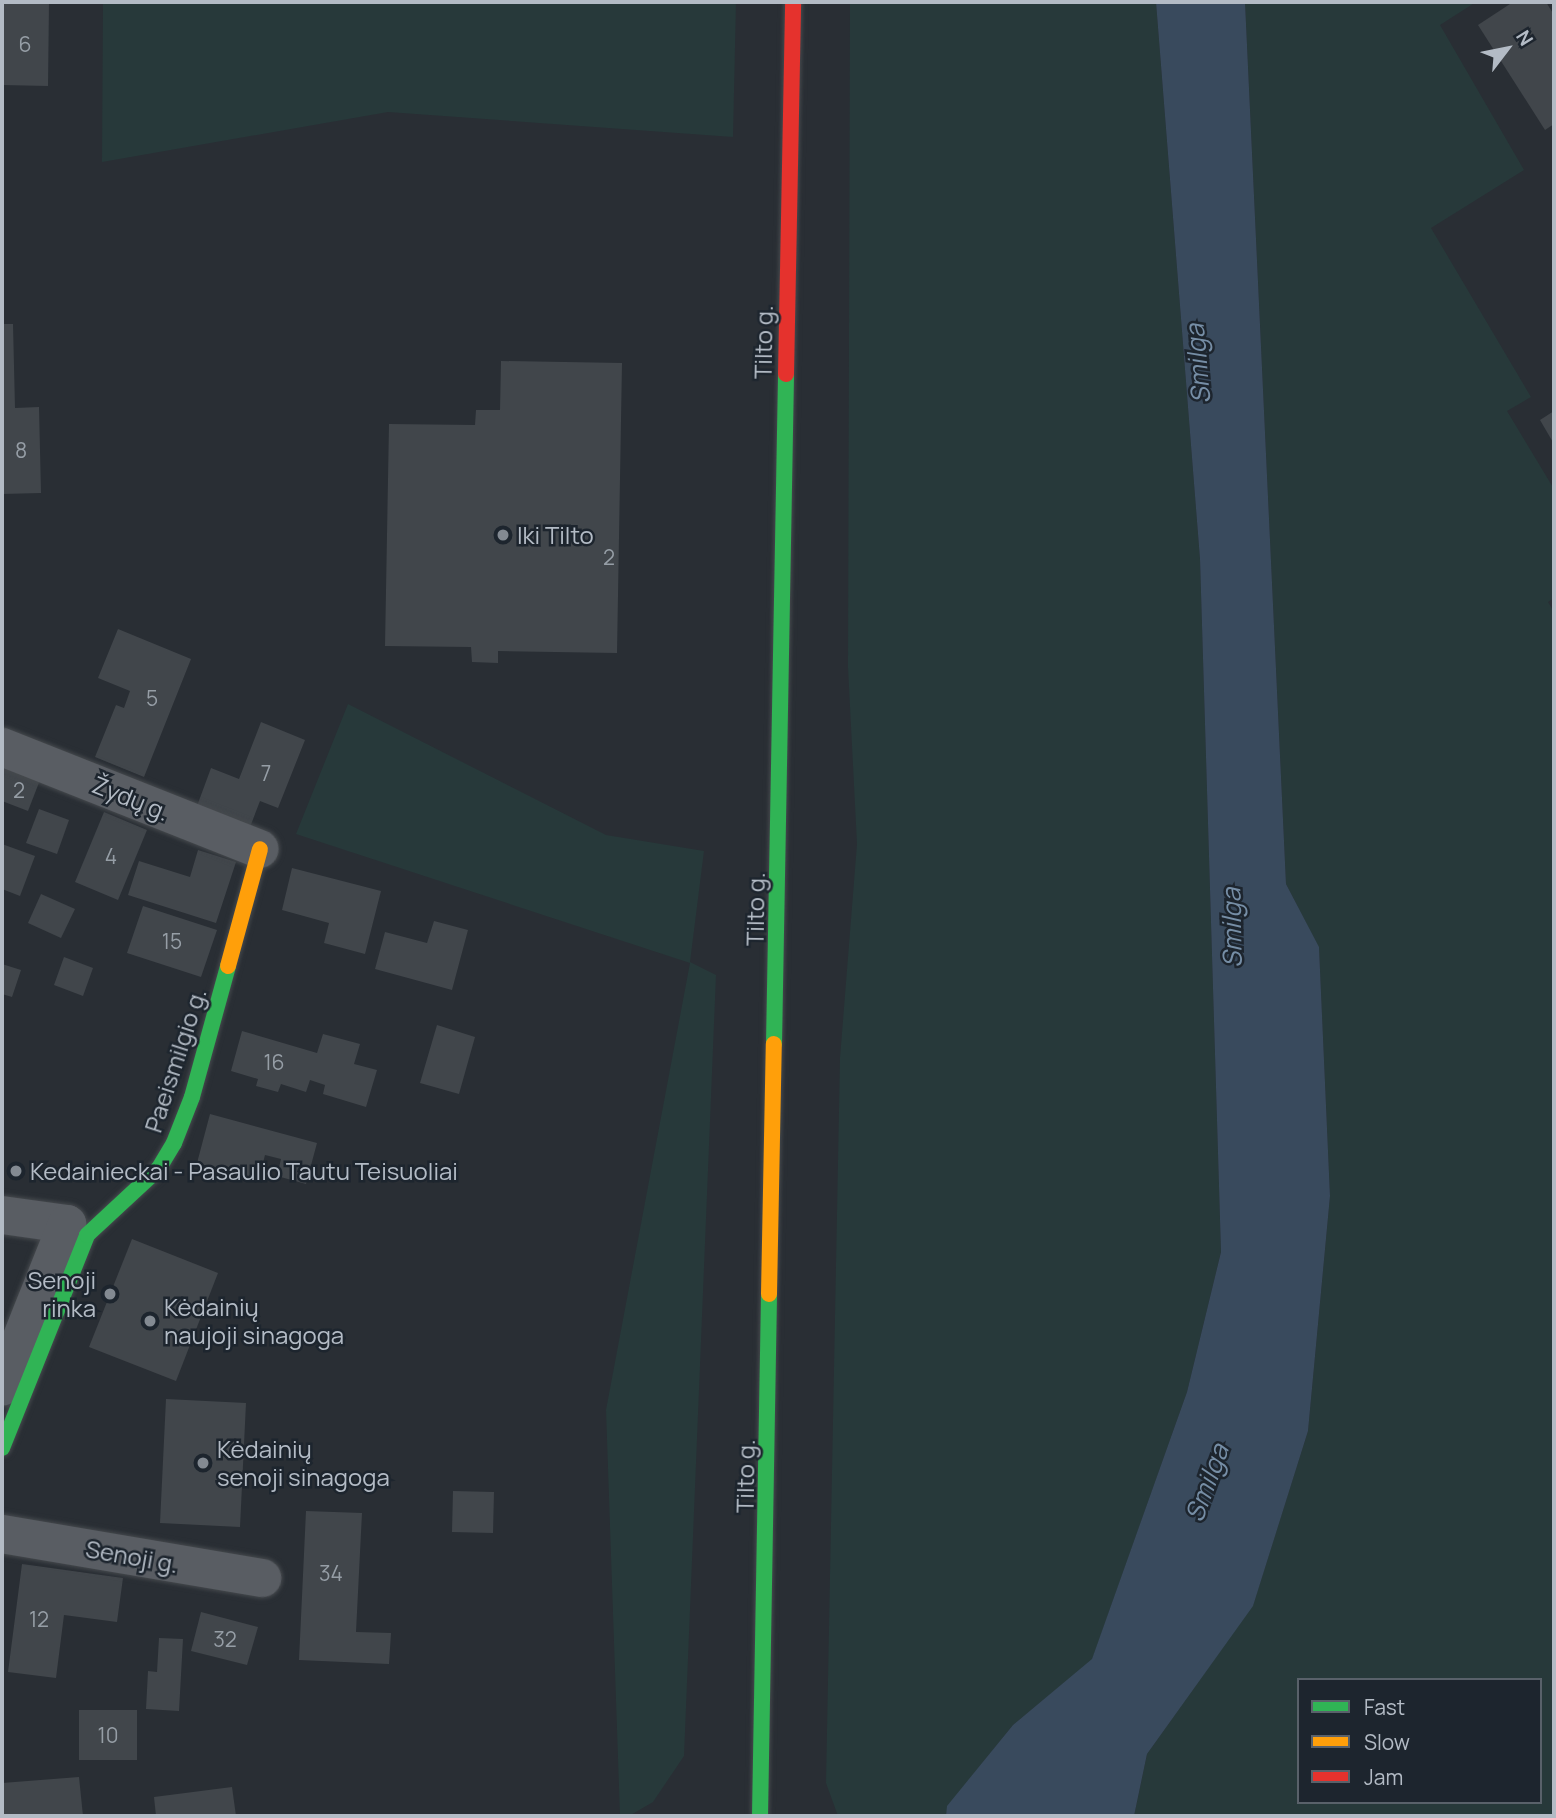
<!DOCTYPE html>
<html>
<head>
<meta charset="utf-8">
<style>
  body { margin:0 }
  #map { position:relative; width:1556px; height:1818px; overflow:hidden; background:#292e34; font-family:Manrope,sans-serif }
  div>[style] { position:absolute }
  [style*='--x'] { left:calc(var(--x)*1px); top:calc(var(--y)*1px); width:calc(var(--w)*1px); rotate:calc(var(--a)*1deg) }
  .green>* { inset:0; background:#27393a }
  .water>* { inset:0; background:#394a5d }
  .building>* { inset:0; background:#41464b }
  .roads { filter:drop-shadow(0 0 2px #45494d) drop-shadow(0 0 2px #45494d) }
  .street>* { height:38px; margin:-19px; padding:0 19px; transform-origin:19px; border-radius:19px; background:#595d63 }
  .fast>* { height:16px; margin:-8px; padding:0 8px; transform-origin:8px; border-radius:8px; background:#30b455 }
  .slow>* { height:16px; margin:-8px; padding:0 8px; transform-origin:8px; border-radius:8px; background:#ff9f0a }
  .jam>* { height:16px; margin:-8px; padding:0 8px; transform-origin:8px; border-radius:8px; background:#e5322d }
  .dots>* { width:19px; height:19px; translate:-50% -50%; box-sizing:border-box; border:4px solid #1d252e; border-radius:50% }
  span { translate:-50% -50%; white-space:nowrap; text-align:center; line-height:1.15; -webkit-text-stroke:5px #1d252e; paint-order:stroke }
  .number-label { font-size:21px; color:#969ea6 }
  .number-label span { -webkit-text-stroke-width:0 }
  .street-label { font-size:24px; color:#b3bbc5 }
  .poi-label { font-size:24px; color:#b3bbc5 }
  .left { translate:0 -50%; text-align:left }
  .right { translate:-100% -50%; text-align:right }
  .water-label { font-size:26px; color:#768ea6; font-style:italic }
  .frame { position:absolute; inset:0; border:4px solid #b3bbc5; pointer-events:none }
  .legend { position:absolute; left:1297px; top:1678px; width:245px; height:126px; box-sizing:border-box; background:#1d252e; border:2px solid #59616a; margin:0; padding:9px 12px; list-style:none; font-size:21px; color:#b3bbc5 }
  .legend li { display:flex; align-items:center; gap:14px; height:35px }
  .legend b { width:35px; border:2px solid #59616a }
  .north { position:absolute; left:1472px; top:14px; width:70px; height:70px; -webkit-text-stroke:5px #1d252e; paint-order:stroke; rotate:58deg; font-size:19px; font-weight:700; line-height:28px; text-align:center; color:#b3bbc5 }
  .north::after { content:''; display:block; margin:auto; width:24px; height:32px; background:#b3bbc5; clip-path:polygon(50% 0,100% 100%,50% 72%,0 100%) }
</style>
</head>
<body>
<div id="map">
  <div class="green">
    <i style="clip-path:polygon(103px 2px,736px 2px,733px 137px,388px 112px,102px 162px)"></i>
    <i style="clip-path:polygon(850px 2px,1156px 2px,1200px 559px,1221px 1252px,1187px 1392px,1092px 1660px,1013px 1725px,948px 1806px,946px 1816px,838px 1816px,826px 1783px,840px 1058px,857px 844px,848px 667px)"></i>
    <i style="clip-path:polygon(evenodd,1245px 2px,1476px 2px,1440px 25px,1524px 170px,1431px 228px,1531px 397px,1507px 411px,1554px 489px,1554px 598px,1548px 602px,1554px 612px,1554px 1816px,1134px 1816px,1147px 1754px,1253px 1605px,1308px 1431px,1330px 1196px,1319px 948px,1286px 884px,1245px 2px,1299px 1680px,1540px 1680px,1540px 1802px,1299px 1802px,1299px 1680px)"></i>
    <i style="clip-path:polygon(348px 704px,606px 835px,704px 851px,690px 962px,716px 975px,684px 1756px,653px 1802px,629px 1816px,620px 1816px,606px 1410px,690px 963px,296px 834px)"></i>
  </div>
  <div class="water">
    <i style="clip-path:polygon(1156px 2px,1245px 2px,1286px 884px,1319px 947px,1330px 1196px,1308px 1431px,1253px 1606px,1147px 1754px,1134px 1816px,946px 1816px,947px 1806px,1013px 1725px,1092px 1659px,1187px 1392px,1221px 1252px,1200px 559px)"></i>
  </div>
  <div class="building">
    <i style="clip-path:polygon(2px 2px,49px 2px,48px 86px,2px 85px)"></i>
    <i style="clip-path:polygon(1513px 2px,1546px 2px,1554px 15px,1554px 124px,1545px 130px,1478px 25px)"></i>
    <i style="clip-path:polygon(2px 324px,13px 324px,15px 408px,39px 407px,41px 493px,2px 494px)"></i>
    <i style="clip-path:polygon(501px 361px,622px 363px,617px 653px,498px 651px,498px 663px,472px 662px,471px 647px,385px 646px,389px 424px,475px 425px,476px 410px,500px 410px)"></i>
    <i style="clip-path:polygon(1554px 411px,1554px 444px,1540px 420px)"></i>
    <i style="clip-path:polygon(118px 629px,191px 659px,144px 777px,95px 757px,116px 705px,124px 708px,130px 691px,98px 678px)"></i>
    <i style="clip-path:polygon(261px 722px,305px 740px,278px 808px,260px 801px,250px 827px,197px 806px,211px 768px,239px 779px)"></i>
    <i style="clip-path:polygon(2px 765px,40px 780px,28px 811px,2px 801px)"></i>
    <i style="clip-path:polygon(39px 809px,69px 820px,57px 854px,26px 843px)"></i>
    <i style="clip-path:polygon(104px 812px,147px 830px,118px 900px,75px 882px)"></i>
    <i style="clip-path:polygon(2px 844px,35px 856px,20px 896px,2px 889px)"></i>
    <i style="clip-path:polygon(198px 850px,236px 862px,216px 923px,128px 895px,139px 861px,190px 877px)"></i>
    <i style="clip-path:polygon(292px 868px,381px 891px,365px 954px,324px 943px,329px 923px,282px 910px)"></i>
    <i style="clip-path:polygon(41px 894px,75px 909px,61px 938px,28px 923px)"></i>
    <i style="clip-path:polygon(143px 906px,217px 930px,201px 977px,127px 953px)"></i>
    <i style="clip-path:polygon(434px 921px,468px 930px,452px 990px,375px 969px,385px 932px,427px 943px)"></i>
    <i style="clip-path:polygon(64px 957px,93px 968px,83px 996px,54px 985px)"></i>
    <i style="clip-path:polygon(2px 964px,21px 970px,12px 997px,2px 994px)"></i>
    <i style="clip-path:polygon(437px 1025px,475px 1037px,459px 1094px,420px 1083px)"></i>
    <i style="clip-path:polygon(242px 1031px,317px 1053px,323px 1034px,360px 1044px,354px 1064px,377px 1070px,366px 1107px,323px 1094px,325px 1085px,310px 1080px,306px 1092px,281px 1084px,278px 1092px,256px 1086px,258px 1079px,231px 1071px)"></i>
    <i style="clip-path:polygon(210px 1114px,317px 1143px,306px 1184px,277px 1176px,281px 1159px,265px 1155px,259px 1179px,197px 1163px)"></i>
    <i style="clip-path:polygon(132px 1239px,218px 1273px,176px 1381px,89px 1347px)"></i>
    <i style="clip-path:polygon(166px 1399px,246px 1403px,240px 1527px,160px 1523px)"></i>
    <i style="clip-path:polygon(453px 1491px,494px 1492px,493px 1533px,452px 1532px)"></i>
    <i style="clip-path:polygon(306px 1511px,362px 1513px,356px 1632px,391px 1633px,389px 1664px,299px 1660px)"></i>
    <i style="clip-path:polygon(22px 1564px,123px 1578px,117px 1622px,64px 1615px,56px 1678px,8px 1672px)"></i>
    <i style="clip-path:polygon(201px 1612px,258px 1627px,247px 1665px,191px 1651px)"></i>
    <i style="clip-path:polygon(159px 1638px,183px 1639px,179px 1711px,146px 1709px,148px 1671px,157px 1672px)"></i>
    <i style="clip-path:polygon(79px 1710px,137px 1710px,137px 1760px,79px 1760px)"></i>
    <i style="clip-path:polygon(79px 1777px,83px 1816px,3px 1816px,2px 1783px)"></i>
    <i style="clip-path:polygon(232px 1787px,236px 1816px,156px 1816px,154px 1797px)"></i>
  </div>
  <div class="roads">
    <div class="street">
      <i style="--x:2;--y:747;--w:277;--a:21.6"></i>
      <i style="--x:2;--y:1215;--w:66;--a:7.9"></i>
      <i style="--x:67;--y:1224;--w:175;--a:111.7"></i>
      <i style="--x:2;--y:1534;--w:264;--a:9.6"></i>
    </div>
    <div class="fast">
      <i style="--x:774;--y:1044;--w:670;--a:-88.97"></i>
      <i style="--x:2;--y:1448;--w:229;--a:-68.2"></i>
      <i style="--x:87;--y:1235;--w:98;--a:-42.9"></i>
      <i style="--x:159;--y:1168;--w:29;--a:-59"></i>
      <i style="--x:174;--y:1143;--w:49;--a:-68.6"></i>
      <i style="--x:192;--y:1097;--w:136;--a:-74.6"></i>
      <i style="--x:760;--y:1816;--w:522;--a:-89.01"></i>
    </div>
    <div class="slow">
      <i style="--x:228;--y:966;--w:121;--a:-74.7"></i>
      <i style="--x:769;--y:1294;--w:250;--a:-88.9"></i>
    </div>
    <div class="jam">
      <i style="--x:786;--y:374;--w:372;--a:-88.9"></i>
    </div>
  </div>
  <div class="dots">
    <i style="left:503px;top:535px;background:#838a92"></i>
    <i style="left:16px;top:1171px;background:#838a92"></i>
    <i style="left:110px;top:1294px;background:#838a92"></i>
    <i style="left:150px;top:1321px;background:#838a92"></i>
    <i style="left:203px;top:1463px;background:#838a92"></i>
  </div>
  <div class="number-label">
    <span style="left:25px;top:44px">6</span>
    <span style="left:21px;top:450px">8</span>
    <span style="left:609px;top:557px">2</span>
    <span style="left:152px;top:698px">5</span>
    <span style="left:266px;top:773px">7</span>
    <span style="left:19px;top:790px">2</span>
    <span style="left:111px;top:856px">4</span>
    <span style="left:172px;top:941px">15</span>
    <span style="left:274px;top:1062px">16</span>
    <span style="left:331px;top:1573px">34</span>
    <span style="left:39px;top:1619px">12</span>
    <span style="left:225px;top:1639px">32</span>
    <span style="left:108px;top:1735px">10</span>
  </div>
  <div class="street-label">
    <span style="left:763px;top:342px;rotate:-89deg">Tilto g.</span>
    <span style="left:131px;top:798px;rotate:22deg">Žydų g.</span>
    <span style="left:755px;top:909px;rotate:-89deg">Tilto g.</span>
    <span style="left:175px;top:1060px;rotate:-72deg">Paeismilgio g.</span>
    <span style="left:745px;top:1476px;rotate:-89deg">Tilto g.</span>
    <span style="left:132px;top:1556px;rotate:10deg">Senoji g.</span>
  </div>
  <div class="poi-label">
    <span class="left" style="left:517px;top:535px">Iki Tilto</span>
    <span class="left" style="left:30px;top:1171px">Kedainieckai - Pasaulio Tautu Teisuoliai</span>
    <span class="right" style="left:96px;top:1294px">Senoji<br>rinka</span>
    <span class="left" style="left:164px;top:1321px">Kėdainių<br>naujoji sinagoga</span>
    <span class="left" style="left:217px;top:1463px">Kėdainių<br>senoji sinagoga</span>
  </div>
  <div class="water-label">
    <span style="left:1198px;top:364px;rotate:-95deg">Smilga</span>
    <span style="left:1232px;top:928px;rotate:-91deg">Smilga</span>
    <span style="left:1207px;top:1483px;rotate:-70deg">Smilga</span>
  </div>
  <div class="frame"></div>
  <ul class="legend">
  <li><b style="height:9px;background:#30b455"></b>Fast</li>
  <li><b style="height:9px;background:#ff9f0a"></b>Slow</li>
  <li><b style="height:9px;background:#e5322d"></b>Jam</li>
  </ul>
  <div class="north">N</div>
</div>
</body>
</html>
